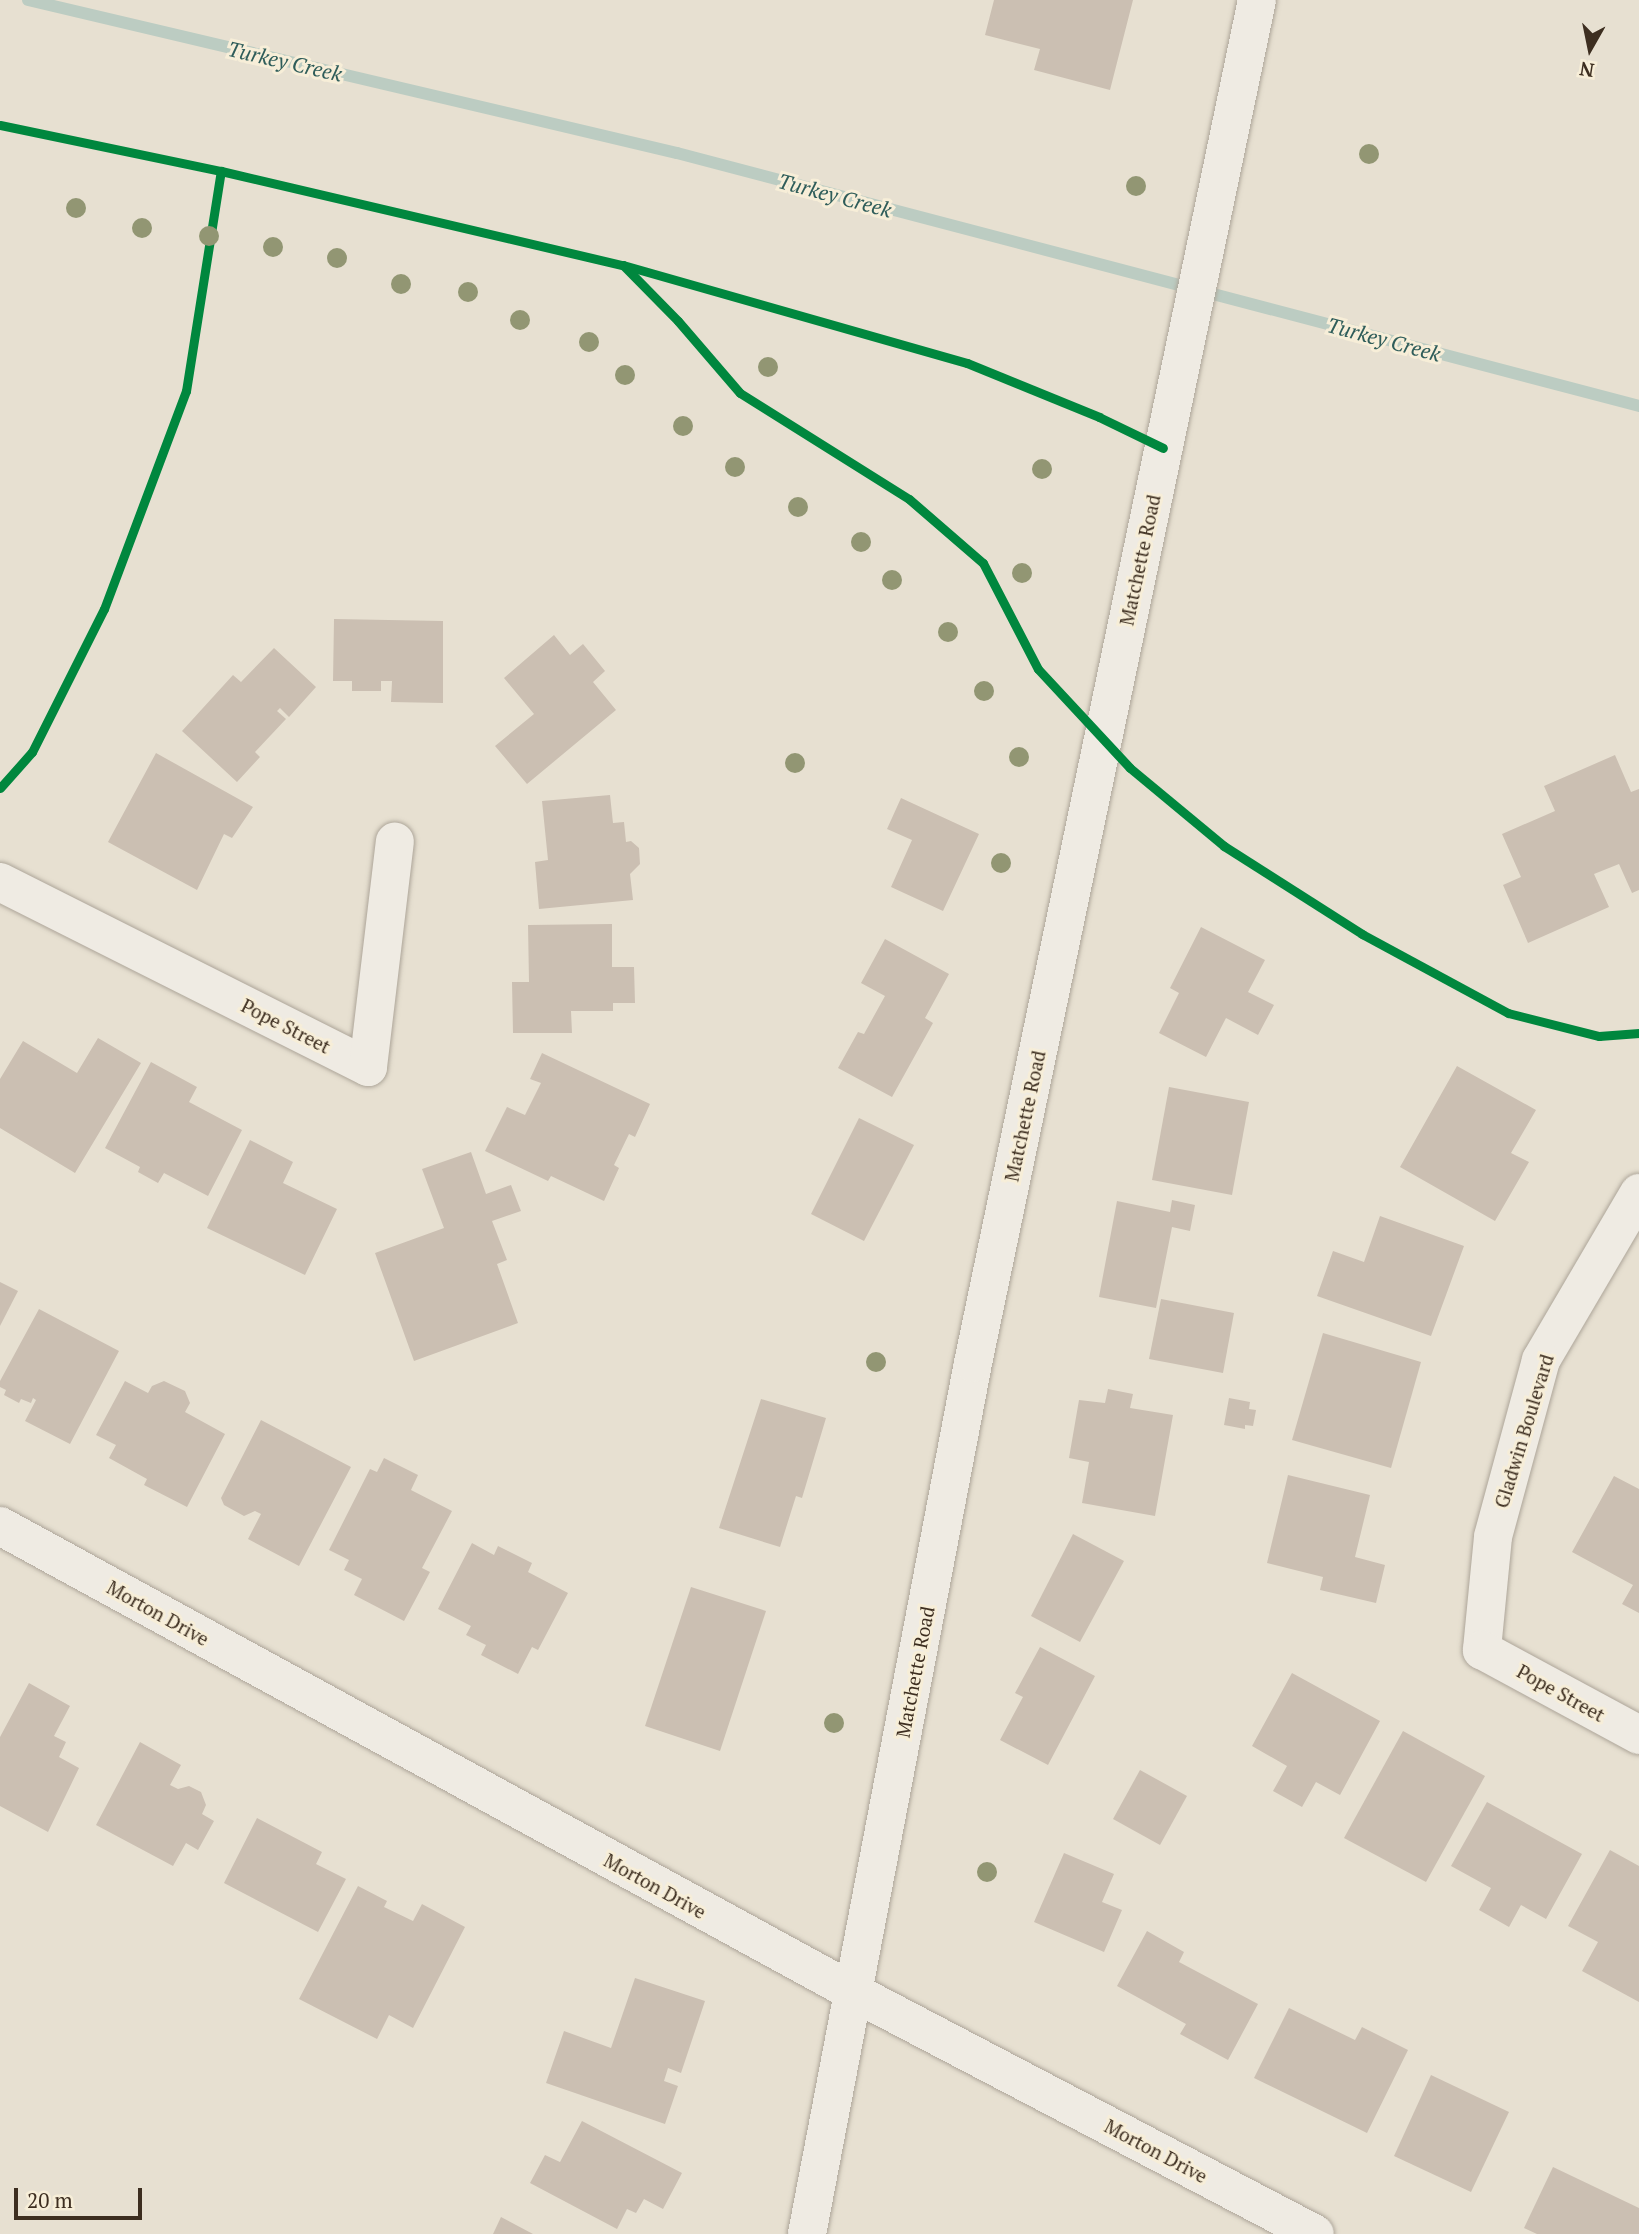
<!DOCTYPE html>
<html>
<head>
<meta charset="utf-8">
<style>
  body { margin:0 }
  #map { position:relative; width:1639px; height:2234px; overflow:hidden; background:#e7e0d1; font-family:"PT Serif",serif }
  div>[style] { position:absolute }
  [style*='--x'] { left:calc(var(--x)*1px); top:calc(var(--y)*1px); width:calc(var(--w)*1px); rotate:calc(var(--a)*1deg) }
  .stream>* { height:12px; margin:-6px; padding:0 6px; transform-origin:6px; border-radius:6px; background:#bcccc2 }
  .building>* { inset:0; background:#cbbfb2 }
  .roads { filter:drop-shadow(0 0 2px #ada599) drop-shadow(0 0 2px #ada599) }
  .minor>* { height:38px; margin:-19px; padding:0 19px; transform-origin:19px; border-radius:19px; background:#efebe3 }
  .tertiary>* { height:38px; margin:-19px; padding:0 19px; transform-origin:19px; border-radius:19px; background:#efebe3 }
  .cycleway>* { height:9px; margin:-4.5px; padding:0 4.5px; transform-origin:4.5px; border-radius:4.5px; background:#00873e }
  .trees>* { width:20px; height:20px; margin:-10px; border-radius:50%; background:#929673 }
  span { translate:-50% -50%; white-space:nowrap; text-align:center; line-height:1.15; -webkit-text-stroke:6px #f7eed8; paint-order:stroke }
  .street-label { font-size:19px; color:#3d2e20 }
  .water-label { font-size:21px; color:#2f5d5a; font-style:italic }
  .north { position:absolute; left:1555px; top:14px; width:70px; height:70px; -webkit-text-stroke:5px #f7eed8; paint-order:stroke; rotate:189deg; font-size:19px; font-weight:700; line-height:28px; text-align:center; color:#3d2e20 }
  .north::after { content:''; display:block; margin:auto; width:24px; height:32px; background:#3d2e20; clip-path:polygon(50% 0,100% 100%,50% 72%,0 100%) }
  .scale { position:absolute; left:14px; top:2188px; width:128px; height:32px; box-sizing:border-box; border:4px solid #3d2e20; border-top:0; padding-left:9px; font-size:21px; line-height:24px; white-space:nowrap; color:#3d2e20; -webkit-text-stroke:5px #f7eed8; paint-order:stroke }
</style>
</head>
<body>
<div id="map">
  <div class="stream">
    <i style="--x:28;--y:0;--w:667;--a:13.27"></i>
    <i style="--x:677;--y:153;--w:995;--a:14.73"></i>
  </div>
  <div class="building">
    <i style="clip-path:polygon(994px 0,1133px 0,1110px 90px,1034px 70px,1040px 49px,985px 35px)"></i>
    <i style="clip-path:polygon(334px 619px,443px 621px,443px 703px,391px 702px,392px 681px,381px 681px,381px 691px,352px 691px,352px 681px,333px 681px)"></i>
    <i style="clip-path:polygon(554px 635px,570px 655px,583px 644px,605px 671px,593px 682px,616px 710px,527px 784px,495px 746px,534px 714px,504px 678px)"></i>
    <i style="clip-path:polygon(274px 648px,316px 687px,289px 717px,280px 708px,277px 711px,286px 719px,255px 752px,260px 757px,237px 782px,182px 731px,233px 675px,241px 682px)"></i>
    <i style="clip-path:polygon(156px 753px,253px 807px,232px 838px,224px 834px,197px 890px,108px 842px)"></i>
    <i style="clip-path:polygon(1615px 755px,1631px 792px,1639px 789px,1639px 890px,1632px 893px,1619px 864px,1594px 874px,1609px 907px,1528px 943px,1503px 885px,1521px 877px,1502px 834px,1555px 811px,1544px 786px)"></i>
    <i style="clip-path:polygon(610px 795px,613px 823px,624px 822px,626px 842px,631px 841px,639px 848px,640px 864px,630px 874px,633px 900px,539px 909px,535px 862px,548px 860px,542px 801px)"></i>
    <i style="clip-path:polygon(901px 798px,979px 834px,943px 911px,891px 887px,912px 840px,887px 829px)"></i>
    <i style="clip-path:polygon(612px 924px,612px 967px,634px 967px,635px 1003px,613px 1003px,613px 1011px,571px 1011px,572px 1033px,513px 1033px,512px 982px,529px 982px,528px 925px)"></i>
    <i style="clip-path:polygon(1201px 927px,1265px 960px,1248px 992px,1274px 1005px,1258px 1035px,1226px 1018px,1206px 1057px,1159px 1033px,1179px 993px,1170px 988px)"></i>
    <i style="clip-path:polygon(885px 939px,949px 974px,925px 1018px,933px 1023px,892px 1097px,838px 1068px,858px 1032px,864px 1034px,885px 996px,861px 983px)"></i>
    <i style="clip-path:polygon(98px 1038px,141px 1063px,75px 1173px,0 1128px,0 1079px,23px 1041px,77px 1073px)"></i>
    <i style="clip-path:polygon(542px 1053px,650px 1104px,635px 1137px,629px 1134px,614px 1165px,619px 1168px,604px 1201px,551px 1176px,548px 1181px,485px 1151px,507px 1107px,525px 1115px,541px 1083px,530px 1079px)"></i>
    <i style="clip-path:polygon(151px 1062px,197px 1087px,189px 1102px,242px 1130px,208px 1196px,164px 1173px,158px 1183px,138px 1172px,140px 1167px,105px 1148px)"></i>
    <i style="clip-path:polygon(1457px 1066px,1536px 1110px,1511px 1153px,1529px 1162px,1495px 1221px,1400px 1167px)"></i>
    <i style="clip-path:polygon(1169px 1087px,1249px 1102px,1232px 1195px,1152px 1180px)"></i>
    <i style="clip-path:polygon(859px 1118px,914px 1145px,864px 1241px,811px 1214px)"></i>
    <i style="clip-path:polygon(250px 1140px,293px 1162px,283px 1183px,337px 1209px,305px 1275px,207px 1228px)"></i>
    <i style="clip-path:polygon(471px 1152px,486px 1194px,511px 1185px,521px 1211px,492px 1221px,507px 1260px,497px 1264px,518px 1323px,414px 1361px,375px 1253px,444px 1228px,422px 1169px)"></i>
    <i style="clip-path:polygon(1172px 1200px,1195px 1205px,1190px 1231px,1172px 1227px,1156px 1308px,1099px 1297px,1117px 1201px,1170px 1212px)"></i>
    <i style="clip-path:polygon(1380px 1216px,1464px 1246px,1431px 1336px,1317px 1296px,1333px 1251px,1364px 1262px)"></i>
    <i style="clip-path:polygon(0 1282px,18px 1291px,0 1326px)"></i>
    <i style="clip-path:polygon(1161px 1299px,1234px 1313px,1223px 1373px,1149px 1359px)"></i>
    <i style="clip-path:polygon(39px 1309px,119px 1351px,70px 1444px,25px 1421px,36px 1400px,33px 1398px,31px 1403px,21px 1399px,19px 1403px,4px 1395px,6px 1390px,0 1387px,0 1381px)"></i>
    <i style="clip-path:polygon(1323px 1333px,1421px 1362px,1391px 1468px,1292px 1440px)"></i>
    <i style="clip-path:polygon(125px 1381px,148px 1393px,152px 1386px,164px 1381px,185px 1391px,190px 1403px,185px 1412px,225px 1434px,187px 1507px,144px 1485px,147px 1479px,109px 1458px,116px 1445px,96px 1435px)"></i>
    <i style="clip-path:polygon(1108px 1389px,1133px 1394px,1130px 1408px,1173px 1415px,1155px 1516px,1082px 1503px,1089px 1462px,1069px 1458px,1079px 1400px,1105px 1403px)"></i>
    <i style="clip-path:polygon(1229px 1398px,1250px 1402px,1249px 1409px,1256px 1410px,1253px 1426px,1245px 1425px,1245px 1429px,1224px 1425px)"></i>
    <i style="clip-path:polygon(761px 1399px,826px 1418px,802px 1498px,796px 1496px,780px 1547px,719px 1528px)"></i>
    <i style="clip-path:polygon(261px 1420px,351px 1467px,299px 1566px,248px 1539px,261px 1514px,255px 1511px,244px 1516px,224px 1505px,221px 1498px)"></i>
    <i style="clip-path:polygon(384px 1458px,418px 1475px,411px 1490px,452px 1511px,422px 1568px,430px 1572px,404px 1621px,354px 1595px,362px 1579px,344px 1570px,349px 1560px,329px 1550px,370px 1469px,377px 1472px)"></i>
    <i style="clip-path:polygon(1288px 1475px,1370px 1495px,1355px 1557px,1385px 1565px,1376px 1603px,1320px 1590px,1323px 1577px,1267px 1563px)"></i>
    <i style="clip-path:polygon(1614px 1476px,1639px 1489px,1639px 1613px,1622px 1604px,1633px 1585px,1572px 1552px)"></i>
    <i style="clip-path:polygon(1073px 1534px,1124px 1561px,1080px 1642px,1031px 1616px)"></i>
    <i style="clip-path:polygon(472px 1543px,494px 1555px,498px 1546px,532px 1563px,528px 1572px,568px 1593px,538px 1650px,532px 1647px,518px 1674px,481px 1655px,486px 1645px,466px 1635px,471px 1626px,438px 1609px)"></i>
    <i style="clip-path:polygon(691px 1587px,766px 1611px,720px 1751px,645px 1726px)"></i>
    <i style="clip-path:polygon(1040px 1647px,1095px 1676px,1048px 1765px,1000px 1740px,1023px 1697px,1015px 1693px)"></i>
    <i style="clip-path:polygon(1292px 1673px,1380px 1721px,1340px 1795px,1316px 1782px,1302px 1807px,1273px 1791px,1287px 1766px,1252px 1746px)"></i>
    <i style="clip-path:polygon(29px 1683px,70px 1706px,54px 1736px,66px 1742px,59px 1757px,79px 1768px,48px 1832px,0 1806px,0 1737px)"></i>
    <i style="clip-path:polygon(1403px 1731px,1485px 1776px,1426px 1882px,1344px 1838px)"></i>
    <i style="clip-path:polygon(140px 1742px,181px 1765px,170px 1785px,178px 1789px,189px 1786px,201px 1792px,206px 1805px,202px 1814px,214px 1821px,198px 1850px,186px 1843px,173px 1866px,96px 1825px)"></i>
    <i style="clip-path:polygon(1140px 1770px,1187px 1796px,1160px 1845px,1113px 1819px)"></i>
    <i style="clip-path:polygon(1487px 1802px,1582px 1854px,1546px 1919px,1521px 1905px,1509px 1927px,1479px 1910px,1491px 1888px,1451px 1866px)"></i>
    <i style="clip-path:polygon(257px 1818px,322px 1852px,316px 1864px,346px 1879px,318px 1932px,224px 1883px)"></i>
    <i style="clip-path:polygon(1610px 1850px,1639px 1866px,1639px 2002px,1582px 1971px,1598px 1942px,1568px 1926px)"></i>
    <i style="clip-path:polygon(1064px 1853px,1114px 1874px,1102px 1902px,1122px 1910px,1104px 1952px,1034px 1922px)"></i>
    <i style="clip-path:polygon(358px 1886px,387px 1901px,384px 1907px,413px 1921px,422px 1904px,465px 1927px,413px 2028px,389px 2015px,377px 2039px,299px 1999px)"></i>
    <i style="clip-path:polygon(1147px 1931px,1184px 1952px,1179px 1962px,1258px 2004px,1228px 2060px,1180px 2034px,1186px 2024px,1117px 1986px)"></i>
    <i style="clip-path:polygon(635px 1978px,705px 2001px,681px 2073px,668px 2068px,664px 2081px,678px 2086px,665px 2124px,546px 2083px,564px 2031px,611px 2048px)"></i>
    <i style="clip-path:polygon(1289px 2008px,1355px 2040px,1362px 2027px,1408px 2050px,1367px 2133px,1254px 2078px)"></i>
    <i style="clip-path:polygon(1431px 2075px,1509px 2112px,1471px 2192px,1394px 2156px)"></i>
    <i style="clip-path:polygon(582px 2121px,682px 2173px,663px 2209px,644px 2199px,636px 2213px,627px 2209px,617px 2229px,530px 2183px,545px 2155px,560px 2162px)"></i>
    <i style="clip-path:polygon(1553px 2167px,1639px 2208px,1639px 2234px,1537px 2234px,1524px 2228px)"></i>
    <i style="clip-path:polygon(501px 2217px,533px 2234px,493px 2234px)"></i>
  </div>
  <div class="roads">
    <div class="minor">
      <i style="--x:0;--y:882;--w:412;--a:26.7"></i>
      <i style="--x:368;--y:1067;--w:227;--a:-83.2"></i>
      <i style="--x:1639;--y:1193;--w:194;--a:120.4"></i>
      <i style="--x:1541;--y:1360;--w:183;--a:105.2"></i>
      <i style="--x:1493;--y:1537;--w:114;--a:95.6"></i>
      <i style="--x:1482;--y:1650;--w:179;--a:28.4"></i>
      <i style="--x:0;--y:1526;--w:974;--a:28.64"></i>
    </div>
    <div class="tertiary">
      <i style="--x:855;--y:1993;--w:519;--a:27.65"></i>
      <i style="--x:807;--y:2234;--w:887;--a:-79.21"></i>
      <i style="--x:973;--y:1363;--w:1392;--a:-78.23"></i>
    </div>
  </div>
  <div class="cycleway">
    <i style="--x:0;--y:125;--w:226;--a:11.8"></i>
    <i style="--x:221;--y:171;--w:413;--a:13.2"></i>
    <i style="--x:623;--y:265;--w:358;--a:15.9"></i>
    <i style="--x:967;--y:363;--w:143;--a:22.2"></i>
    <i style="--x:1099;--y:417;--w:71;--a:25.8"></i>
    <i style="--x:623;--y:265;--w:78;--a:45.5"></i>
    <i style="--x:678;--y:321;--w:95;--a:49.3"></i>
    <i style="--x:740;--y:393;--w:199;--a:32.1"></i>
    <i style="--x:909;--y:499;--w:98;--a:40.9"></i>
    <i style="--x:983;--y:563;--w:119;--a:62.6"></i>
    <i style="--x:1038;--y:669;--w:135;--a:47.1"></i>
    <i style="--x:1130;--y:768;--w:122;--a:39.7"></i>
    <i style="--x:1224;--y:846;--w:164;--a:32.5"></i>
    <i style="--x:1362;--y:934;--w:166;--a:28.4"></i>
    <i style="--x:1508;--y:1013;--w:94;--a:14.2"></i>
    <i style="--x:1599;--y:1036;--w:40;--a:-4.3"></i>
    <i style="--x:0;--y:788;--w:48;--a:-48.4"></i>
    <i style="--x:32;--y:752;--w:160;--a:-63.3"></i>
    <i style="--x:104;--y:609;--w:233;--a:-69.4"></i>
    <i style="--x:186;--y:391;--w:223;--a:-81"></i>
  </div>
  <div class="trees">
    <i style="left:1369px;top:154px"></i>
    <i style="left:1136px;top:186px"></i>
    <i style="left:76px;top:208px"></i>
    <i style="left:142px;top:228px"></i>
    <i style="left:209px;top:236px"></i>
    <i style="left:273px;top:247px"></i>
    <i style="left:337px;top:258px"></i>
    <i style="left:401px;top:284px"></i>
    <i style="left:468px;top:292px"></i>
    <i style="left:520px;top:320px"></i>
    <i style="left:589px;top:342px"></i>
    <i style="left:768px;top:367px"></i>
    <i style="left:625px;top:375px"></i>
    <i style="left:683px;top:426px"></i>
    <i style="left:735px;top:467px"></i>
    <i style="left:1042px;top:469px"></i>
    <i style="left:798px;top:507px"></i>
    <i style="left:861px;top:542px"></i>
    <i style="left:1022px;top:573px"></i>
    <i style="left:892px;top:580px"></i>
    <i style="left:948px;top:632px"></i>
    <i style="left:984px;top:691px"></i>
    <i style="left:1019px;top:757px"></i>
    <i style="left:795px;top:763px"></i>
    <i style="left:1001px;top:863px"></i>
    <i style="left:876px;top:1362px"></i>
    <i style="left:834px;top:1723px"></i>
    <i style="left:987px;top:1872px"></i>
  </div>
  <div class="street-label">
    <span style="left:1140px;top:560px;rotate:-78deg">Matchette Road</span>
    <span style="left:286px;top:1026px;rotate:27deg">Pope Street</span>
    <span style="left:1025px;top:1116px;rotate:-78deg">Matchette Road</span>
    <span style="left:1524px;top:1431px;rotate:-73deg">Gladwin Boulevard</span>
    <span style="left:158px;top:1613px;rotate:29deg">Morton Drive</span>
    <span style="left:915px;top:1672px;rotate:-79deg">Matchette Road</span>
    <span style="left:1561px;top:1693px;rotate:29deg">Pope Street</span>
    <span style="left:655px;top:1886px;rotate:29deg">Morton Drive</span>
    <span style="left:1156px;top:2151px;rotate:28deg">Morton Drive</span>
  </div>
  <div class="water-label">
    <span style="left:285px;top:61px;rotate:13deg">Turkey Creek</span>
    <span style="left:835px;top:195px;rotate:15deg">Turkey Creek</span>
    <span style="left:1384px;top:339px;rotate:15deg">Turkey Creek</span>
  </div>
  <div class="north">N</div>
  <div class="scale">20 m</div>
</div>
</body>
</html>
